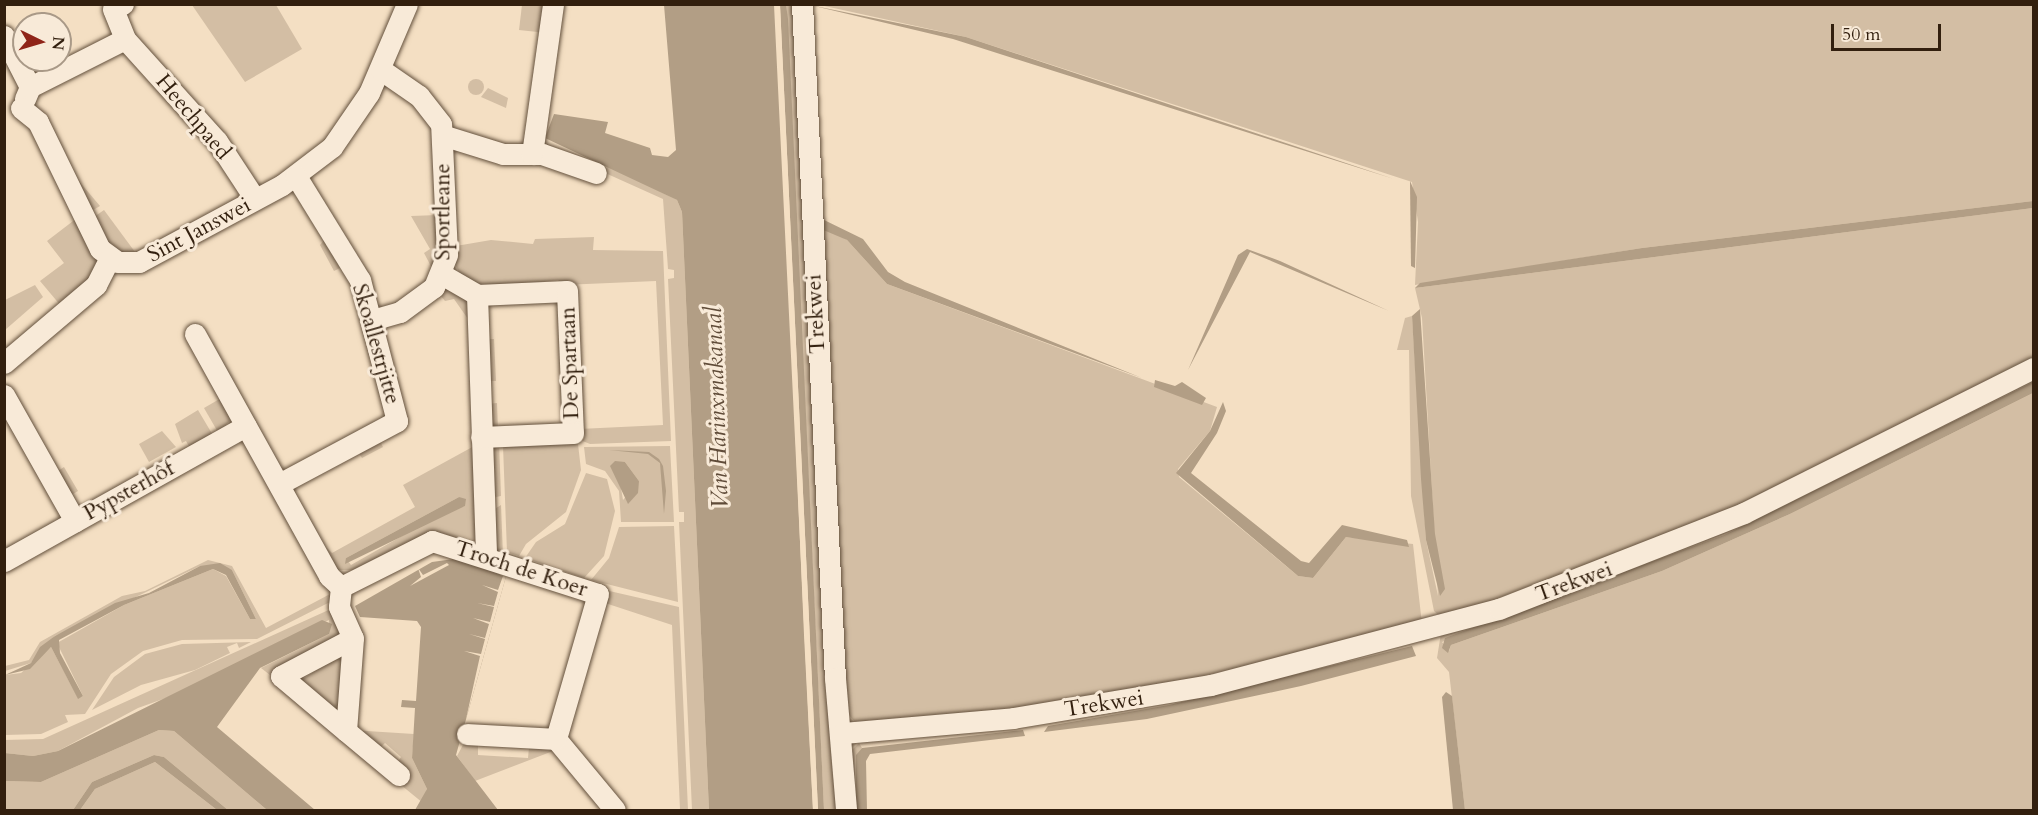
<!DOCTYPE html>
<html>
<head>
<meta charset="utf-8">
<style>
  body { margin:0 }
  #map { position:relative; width:2038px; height:815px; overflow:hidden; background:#f4dfc3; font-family:Cardo,serif }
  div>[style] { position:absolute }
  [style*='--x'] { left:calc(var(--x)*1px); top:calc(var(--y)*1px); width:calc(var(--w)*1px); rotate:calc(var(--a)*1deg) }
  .green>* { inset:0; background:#d3bea4 }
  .round { border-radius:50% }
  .water>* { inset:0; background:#b29e85 }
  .pier>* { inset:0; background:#f4dfc3 }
  .roads { filter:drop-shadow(0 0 2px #624f3b) drop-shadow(0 0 2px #624f3b) }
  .minor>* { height:21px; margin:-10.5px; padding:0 10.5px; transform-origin:10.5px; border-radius:10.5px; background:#f8ead8 }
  span { translate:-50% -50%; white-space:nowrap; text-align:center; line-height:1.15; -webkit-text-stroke:6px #f8ead8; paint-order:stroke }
  .street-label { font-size:22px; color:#321f0e }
  .water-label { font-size:24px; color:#5f4b38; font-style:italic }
  .frame { position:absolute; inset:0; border:6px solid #321f0e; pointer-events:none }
  .north { position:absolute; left:12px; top:12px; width:60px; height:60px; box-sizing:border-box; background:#f8ead8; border:2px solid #a99987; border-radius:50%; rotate:95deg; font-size:16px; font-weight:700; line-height:24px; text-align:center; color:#321f0e }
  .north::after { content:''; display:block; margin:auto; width:21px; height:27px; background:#8f2418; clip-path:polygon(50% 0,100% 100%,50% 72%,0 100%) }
  .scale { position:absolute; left:1831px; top:24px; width:110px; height:27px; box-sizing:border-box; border:3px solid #321f0e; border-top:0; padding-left:8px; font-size:18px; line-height:21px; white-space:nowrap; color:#321f0e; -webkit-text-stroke:4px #f8ead8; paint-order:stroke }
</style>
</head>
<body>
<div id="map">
  <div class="green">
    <i style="clip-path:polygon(192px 5px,276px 5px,302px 49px,245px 82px)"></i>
    <i style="clip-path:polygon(522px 5px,550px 5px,547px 33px,519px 30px)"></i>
    <i style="clip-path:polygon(786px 5px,798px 5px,830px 746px,842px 810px,824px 810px)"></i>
    <i style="clip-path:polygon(820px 5px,2033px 5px,2033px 201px,1642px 248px,1415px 285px,1418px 222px,1412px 182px,966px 37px)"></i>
    <i class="round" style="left:468px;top:79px;width:16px;height:16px"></i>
    <i style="clip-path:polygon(488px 88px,508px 98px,506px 108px,481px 97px)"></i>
    <i style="clip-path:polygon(609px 165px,677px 200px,682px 212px,709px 810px,692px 810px,679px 522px,684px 522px,684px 512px,679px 512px,668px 279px,674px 278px,674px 270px,668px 269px,663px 199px,603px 172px)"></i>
    <i style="clip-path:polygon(78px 180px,100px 206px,88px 213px)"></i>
    <i style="clip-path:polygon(2033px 208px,2033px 364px,1789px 488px,1443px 619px,1434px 611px,1411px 496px,1409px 350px,1397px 350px,1405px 318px,1412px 316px,1426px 540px,1438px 596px,1422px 318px,1415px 288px)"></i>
    <i style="clip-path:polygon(104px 210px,135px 252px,114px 253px,91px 219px)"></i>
    <i style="clip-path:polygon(438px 215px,439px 237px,434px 272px,424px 253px,430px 249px,411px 216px)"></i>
    <i style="clip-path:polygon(77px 218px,99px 263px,97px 273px,61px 306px,40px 281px,64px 263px,47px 241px)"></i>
    <i style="clip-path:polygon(818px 223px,847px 240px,887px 284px,1217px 407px,1210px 431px,1178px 469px,1179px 477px,1298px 576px,1313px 578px,1346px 537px,1413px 544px,1422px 624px,1085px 704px,857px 724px,845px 711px)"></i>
    <i style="clip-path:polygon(594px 237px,593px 250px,663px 251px,671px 441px,590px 444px,580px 440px,579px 429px,663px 425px,656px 281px,563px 285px,558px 280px,489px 288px,461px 276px,450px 254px,450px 247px,491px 240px,533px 244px,535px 239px)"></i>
    <i style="clip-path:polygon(325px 239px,346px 265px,334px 271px,320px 245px)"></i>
    <i style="clip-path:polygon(35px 285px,43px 297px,5px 330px,5px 300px)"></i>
    <i style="clip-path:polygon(448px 285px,461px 290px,472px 315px,468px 319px,454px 299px,445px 301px,440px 295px)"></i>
    <i style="clip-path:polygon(484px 339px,494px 339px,496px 381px,486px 381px)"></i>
    <i style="clip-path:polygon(2033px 372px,2033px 382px,1724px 535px,1442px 642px,1449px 651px,1451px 645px,1662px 571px,1790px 514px,2033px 393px,2033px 810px,1465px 810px,1449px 672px,1437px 658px,1441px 633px,1539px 599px)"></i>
    <i style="clip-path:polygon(223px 397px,230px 420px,219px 434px,204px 408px)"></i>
    <i style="clip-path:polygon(497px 403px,498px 430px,491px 428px,487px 404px)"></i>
    <i style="clip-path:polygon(198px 410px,214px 437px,191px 450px,186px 441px,182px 443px,175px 424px)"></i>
    <i style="clip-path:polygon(162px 431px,176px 447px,149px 462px,139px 444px)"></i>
    <i style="clip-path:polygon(378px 437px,383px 447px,362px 458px,356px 449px)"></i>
    <i style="clip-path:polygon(499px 442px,501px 496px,496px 497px,490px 492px,490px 447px)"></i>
    <i style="clip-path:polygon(578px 444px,581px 470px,566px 512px,526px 544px,519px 556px,507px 552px,503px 446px)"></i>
    <i style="clip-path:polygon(evenodd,476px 445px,475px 541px,358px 570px,338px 570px,326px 547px,332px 553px,415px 507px,403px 485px,476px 445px,459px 497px,465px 506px,446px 511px,351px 565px,346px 558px,459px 497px)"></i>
    <i style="clip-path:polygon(evenodd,670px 446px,674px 522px,621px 522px,619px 491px,605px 471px,586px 464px,584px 447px,670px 446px,625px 462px,639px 481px,623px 500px,620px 482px,625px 462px)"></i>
    <i style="clip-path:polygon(64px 467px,78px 491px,68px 497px,55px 473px)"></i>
    <i style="clip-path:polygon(586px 473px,607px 479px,615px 511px,604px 556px,584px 578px,525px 558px,536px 542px,565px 524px)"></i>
    <i style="clip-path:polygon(501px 505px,503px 556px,495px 552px,490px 512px)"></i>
    <i style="clip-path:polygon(674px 526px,678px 602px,591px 580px,609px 558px,619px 527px)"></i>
    <i style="clip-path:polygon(208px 560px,232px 566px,266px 628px,332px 593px,332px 601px,257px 639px,182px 640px,143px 651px,111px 674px,85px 714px,65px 715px,68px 722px,41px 734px,5px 735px,5px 675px,21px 673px,51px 647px,78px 698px,83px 696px,57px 643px,124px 605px,213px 569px,226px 576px,250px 619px,256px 619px,232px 570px,200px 566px,55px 636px,31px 663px,5px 671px,5px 666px,29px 660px,40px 642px,122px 596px,145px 591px)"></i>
    <i style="clip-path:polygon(605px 590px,679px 607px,688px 810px,680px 810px,672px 625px,602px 602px)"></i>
    <i style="clip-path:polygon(333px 608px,343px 630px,336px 641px,270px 675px,261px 668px,329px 634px,329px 620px,191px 689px,138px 708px,58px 751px,33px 756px,5px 753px,4px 740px,43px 739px)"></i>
    <i style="clip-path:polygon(251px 642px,239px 648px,237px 643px,227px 647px,230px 653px,195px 670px,141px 685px,92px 710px,114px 677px,145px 654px,182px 644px)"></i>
    <i style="clip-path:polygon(336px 657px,341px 659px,339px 705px,333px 708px,300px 681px)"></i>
    <i style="clip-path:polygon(159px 730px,174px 731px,267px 810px,228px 810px,164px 757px,154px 755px,92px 782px,73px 810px,5px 810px,5px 781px,41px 782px)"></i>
    <i style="clip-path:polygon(351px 730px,414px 734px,412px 758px,427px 789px,423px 803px,401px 785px,395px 766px,401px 757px,385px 743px,377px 751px)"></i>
    <i style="clip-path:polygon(464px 743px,478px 744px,478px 755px,528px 758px,529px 747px,553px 751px,475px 781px,457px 756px)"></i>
    <i style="clip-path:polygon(859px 743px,862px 748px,856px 756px,855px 801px,848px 754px)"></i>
    <i style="clip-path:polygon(155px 762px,217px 810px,80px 810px,95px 789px)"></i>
  </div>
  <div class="water">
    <i style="clip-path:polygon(664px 5px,774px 5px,813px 810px,709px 810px,682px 212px,677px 200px,545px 138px,554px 114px,608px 122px,605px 133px,650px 148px,652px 155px,668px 157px,676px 150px)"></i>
    <i style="clip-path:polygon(780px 5px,786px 5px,788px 19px,824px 810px,818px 810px)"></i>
    <i style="clip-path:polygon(810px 5px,966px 37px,1394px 179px,953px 39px)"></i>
    <i style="clip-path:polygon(1410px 181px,1417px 197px,1415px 268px,1411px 266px)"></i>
    <i style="clip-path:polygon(2033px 201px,2033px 208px,1415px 288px,1420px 283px,1642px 248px)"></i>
    <i style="clip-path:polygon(820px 218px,863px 239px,888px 272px,905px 282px,1142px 378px,887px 284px,847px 240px,821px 229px)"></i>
    <i style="clip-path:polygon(1247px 249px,1280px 261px,1389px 311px,1250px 252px,1188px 370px,1238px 255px)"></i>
    <i style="clip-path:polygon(1420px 309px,1435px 534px,1445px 589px,1440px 596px,1426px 540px,1421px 479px,1412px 316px)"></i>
    <i style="clip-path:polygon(1155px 380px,1175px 386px,1182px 382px,1206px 398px,1202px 405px,1154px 387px)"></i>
    <i style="clip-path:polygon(2033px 382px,2033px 393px,1790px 514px,1662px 571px,1451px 645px,1448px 653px,1442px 648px,1445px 638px,1724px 535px)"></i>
    <i style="clip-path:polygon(1223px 402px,1226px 411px,1217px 433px,1191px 473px,1301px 561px,1309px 563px,1342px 525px,1407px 540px,1409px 547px,1346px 537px,1313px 578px,1298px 576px,1176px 473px,1210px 431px)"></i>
    <i style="clip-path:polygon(609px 450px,649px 452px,659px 459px,663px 466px,666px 491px,664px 514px,660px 463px,648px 454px)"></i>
    <i style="clip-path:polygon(615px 461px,625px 462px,639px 481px,638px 493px,628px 504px,610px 466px)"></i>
    <i style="clip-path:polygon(459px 497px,466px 499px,465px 506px,345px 564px,346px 558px)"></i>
    <i style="clip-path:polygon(461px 558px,507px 573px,456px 755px,498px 810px,415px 810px,427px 789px,412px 758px,415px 708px,401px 707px,402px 700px,416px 701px,421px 627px,417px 621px,360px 617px,355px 606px,432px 562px)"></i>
    <i style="clip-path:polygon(220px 563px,232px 570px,256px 619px,250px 619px,226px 575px,213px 569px,124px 605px,59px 640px,60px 653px,83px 696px,78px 699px,51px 647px,30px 669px,5px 675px,31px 663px,40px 647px,55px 636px,115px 603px,149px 593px,200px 566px)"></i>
    <i style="clip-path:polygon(322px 620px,332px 624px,329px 634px,260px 668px,217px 727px,315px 810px,267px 810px,174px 731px,159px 730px,41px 782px,5px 781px,5px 753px,33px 756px,58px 751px)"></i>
    <i style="clip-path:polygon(1412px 646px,1416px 656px,1301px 686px,1147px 719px,1044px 732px,1048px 726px,1169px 705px)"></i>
    <i style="clip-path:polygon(1446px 692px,1452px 696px,1465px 810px,1453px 810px,1442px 697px)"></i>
    <i style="clip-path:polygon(1023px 730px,1025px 736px,870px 754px,866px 761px,867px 810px,856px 810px,856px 755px,862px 748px)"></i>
    <i style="clip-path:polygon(154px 755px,164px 757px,228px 810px,217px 810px,155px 762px,95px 789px,80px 810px,73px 810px,92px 782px)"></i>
  </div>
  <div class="pier">
    <i style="clip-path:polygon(777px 4px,778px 9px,780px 5px,818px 810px,813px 810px,804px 635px)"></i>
    <i style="clip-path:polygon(473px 562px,507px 573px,466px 719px,480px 656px,464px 651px,481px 654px,485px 639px,469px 634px,485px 638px,489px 624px,473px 618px,490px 622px,494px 607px,477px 603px,494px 606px,498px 592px,482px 585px,498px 590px,503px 576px)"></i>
    <i style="clip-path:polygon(447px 563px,449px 565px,410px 586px,421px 577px,418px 568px,423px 575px)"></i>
  </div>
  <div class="roads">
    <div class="minor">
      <i style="--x:123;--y:4;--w:11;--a:153"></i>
      <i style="--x:113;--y:9;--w:32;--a:68"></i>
      <i style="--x:802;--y:4;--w:675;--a:87.2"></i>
      <i style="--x:835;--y:678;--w:132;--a:85.2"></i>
      <i style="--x:4;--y:36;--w:57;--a:63"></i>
      <i style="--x:30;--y:87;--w:13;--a:113"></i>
      <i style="--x:30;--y:87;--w:106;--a:-26.8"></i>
      <i style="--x:125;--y:39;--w:137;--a:48"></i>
      <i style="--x:217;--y:141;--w:69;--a:56.8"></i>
      <i style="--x:21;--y:108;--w:22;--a:39"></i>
      <i style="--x:38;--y:122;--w:141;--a:64"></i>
      <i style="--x:100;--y:249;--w:22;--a:36"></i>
      <i style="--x:118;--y:262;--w:21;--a:0"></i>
      <i style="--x:139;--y:262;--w:162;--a:-28.3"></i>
      <i style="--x:282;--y:185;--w:63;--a:-37.2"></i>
      <i style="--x:332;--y:147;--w:65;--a:-55.6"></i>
      <i style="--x:369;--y:93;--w:97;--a:-66.9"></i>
      <i style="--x:442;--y:135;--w:64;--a:17.3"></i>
      <i style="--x:503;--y:154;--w:39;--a:0"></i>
      <i style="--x:542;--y:154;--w:57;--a:19.4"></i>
      <i style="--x:532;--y:154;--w:151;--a:-82"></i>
      <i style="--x:443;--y:275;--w:39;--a:30"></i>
      <i style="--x:477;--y:295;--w:262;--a:88"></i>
      <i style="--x:477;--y:295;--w:90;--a:-2.5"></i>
      <i style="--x:567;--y:291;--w:142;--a:87.6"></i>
      <i style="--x:573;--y:433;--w:92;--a:177.5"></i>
      <i style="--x:372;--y:320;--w:29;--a:-16"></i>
      <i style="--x:400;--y:312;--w:42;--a:-36.3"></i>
      <i style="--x:434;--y:287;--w:35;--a:-68"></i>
      <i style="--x:447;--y:254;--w:130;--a:-92.6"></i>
      <i style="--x:441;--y:124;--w:36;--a:-128"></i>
      <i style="--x:419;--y:96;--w:47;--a:-145.3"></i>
      <i style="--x:195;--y:334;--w:277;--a:61"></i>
      <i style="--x:329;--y:576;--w:16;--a:43"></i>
      <i style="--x:4;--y:363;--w:121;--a:-40.3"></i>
      <i style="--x:96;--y:285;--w:30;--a:-63"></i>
      <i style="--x:4;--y:395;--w:145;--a:60.6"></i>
      <i style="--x:279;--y:484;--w:134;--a:-28.1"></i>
      <i style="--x:397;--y:421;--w:146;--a:-104.7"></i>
      <i style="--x:360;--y:280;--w:122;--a:-121.6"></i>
      <i style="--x:4;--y:561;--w:277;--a:-29.2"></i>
      <i style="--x:341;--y:587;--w:102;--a:-26.8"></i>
      <i style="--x:432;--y:541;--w:174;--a:17.7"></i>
      <i style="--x:598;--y:594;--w:151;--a:106.2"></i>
      <i style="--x:556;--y:739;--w:92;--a:50.3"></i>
      <i style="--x:341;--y:587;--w:20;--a:96"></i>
      <i style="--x:339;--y:607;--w:34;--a:66"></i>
      <i style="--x:353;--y:638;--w:93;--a:94.3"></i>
      <i style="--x:346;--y:731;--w:69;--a:39.7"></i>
      <i style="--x:346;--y:731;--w:85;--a:-139.8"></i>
      <i style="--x:281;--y:676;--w:81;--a:-27.8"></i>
      <i style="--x:843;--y:733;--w:171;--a:-5"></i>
      <i style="--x:1013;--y:718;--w:201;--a:-9.5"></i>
      <i style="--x:1211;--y:685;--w:298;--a:-14.8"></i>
      <i style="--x:1499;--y:609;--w:263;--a:-21.4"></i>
      <i style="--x:1744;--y:513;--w:324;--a:-26.6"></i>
      <i style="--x:467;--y:734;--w:89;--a:3.2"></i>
    </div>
  </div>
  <div class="street-label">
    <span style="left:193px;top:117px;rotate:50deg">Heechpaed</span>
    <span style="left:443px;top:212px;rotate:-90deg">Sportleane</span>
    <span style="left:199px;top:230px;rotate:-28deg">Sint Janswei</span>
    <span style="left:816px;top:314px;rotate:-93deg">Trekwei</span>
    <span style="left:376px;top:344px;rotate:74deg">Skoallestrjitte</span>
    <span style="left:570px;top:363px;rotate:-92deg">De Spartaan</span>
    <span style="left:129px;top:491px;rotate:-29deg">Pypsterhôf</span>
    <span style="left:521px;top:569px;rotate:18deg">Troch de Koer</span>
    <span style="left:1574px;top:582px;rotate:-20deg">Trekwei</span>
    <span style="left:1104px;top:704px;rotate:-9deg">Trekwei</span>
  </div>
  <div class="water-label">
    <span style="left:717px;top:408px;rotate:-92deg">Van Harinxmakanaal</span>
  </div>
  <div class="frame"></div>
  <div class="north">N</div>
  <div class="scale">50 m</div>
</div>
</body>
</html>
